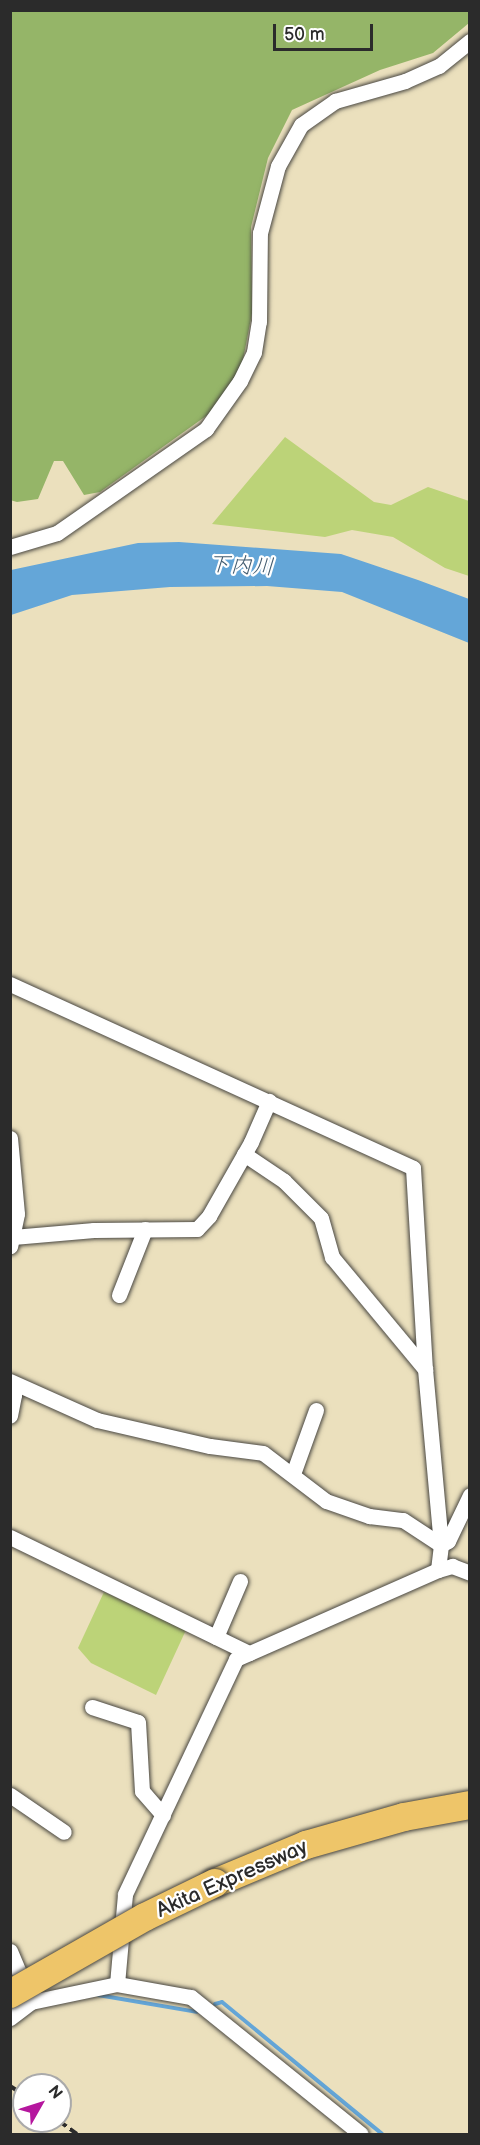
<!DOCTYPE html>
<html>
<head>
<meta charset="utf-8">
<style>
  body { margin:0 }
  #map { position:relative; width:480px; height:2145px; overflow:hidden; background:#ebe0bd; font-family:"Balsamiq Sans","Klee One",sans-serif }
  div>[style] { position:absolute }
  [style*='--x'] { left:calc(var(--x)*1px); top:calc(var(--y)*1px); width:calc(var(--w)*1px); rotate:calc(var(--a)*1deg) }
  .green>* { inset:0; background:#bcd378 }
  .forest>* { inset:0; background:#95b568 }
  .water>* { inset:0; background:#64a6d8 }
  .stream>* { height:4px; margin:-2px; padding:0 2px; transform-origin:2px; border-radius:2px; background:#64a6d8 }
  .roads { filter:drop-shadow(0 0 2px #484641) drop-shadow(0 0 2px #484641) }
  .street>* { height:15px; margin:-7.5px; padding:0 7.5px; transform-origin:7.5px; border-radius:7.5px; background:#fff }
  .highway>* { height:28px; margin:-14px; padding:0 14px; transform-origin:14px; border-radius:14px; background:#eec569 }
  .rail>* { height:4px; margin-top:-2px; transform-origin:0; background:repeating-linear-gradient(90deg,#2b2b2b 0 9px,transparent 0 13.5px) }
  .bridges { filter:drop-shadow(0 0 2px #484641) drop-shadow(0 0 2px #484641) }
  .highway-bridge>* { height:28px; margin:-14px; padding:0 14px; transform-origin:14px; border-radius:14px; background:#eec569 }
  span { translate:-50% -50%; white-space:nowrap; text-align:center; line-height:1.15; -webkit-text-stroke:4.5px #fff; paint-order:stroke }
  .street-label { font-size:21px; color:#2b2b2b }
  .water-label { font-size:22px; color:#425c70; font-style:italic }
  .frame { position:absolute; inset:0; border:12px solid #2b2b2b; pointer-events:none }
  .north { position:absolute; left:12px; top:2073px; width:60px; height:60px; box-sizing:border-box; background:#fff; border:2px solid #aaa; border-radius:50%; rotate:51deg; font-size:16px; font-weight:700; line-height:24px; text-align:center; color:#2b2b2b }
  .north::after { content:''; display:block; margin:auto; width:21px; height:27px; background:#b5179e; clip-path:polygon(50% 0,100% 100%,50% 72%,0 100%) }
  .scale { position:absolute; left:273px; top:24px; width:100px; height:27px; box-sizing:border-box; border:3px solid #2b2b2b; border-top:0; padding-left:8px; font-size:18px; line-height:21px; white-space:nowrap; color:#2b2b2b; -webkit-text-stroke:4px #fff; paint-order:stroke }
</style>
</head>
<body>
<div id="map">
  <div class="green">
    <i style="clip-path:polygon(285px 437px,374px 502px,391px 505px,428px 487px,469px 501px,469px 576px,445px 568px,393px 537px,352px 530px,325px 537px,212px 524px)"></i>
    <i style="clip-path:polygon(104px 1592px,186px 1630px,156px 1695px,91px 1663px,78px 1648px)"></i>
  </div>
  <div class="forest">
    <i style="clip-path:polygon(10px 11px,470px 11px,469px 23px,433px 53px,380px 70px,292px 110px,268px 158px,251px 227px,252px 313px,242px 365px,213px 411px,100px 492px,84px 495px,63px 461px,54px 461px,38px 499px,17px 502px,10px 500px)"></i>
  </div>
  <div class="water">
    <i style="clip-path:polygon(179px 542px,341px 554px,418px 580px,469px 599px,469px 643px,342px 592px,267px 586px,170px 587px,72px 595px,11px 615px,11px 570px,138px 543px)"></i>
  </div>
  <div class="stream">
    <i style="--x:98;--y:1995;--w:100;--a:9.7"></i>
    <i style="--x:215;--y:2004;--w:7;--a:-16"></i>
    <i style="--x:222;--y:2002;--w:207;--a:39.5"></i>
  </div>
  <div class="roads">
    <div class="street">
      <i style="--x:10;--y:547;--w:49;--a:-16.6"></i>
      <i style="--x:57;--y:533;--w:182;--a:-34.9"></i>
      <i style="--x:206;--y:429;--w:59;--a:-54.7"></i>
      <i style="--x:240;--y:381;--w:32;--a:-64"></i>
      <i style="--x:254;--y:352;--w:30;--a:-81"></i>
      <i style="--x:259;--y:322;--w:89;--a:-89.4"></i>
      <i style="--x:260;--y:233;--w:69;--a:-75"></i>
      <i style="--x:278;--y:166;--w:47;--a:-60.7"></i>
      <i style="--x:301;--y:125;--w:42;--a:-35.2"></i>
      <i style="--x:335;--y:101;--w:73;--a:-15.9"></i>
      <i style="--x:405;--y:81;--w:37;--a:-24"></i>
      <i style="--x:439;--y:66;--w:40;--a:-39"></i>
      <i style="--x:10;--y:984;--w:443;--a:24.5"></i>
      <i style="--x:413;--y:1168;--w:201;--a:86.6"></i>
      <i style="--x:425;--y:1369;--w:177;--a:84.8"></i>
      <i style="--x:441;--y:1545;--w:25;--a:97"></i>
      <i style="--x:10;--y:1138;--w:76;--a:84.7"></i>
      <i style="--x:17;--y:1214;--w:33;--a:102"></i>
      <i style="--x:244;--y:1154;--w:48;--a:34"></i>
      <i style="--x:284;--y:1181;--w:52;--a:45"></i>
      <i style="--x:321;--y:1218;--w:41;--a:74.2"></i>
      <i style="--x:332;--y:1257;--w:146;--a:50.3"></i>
      <i style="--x:13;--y:1237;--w:81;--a:-4.9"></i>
      <i style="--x:94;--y:1230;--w:103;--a:-0.6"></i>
      <i style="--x:197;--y:1229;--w:18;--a:-47"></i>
      <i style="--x:209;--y:1216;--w:85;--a:-60.4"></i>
      <i style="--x:251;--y:1142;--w:45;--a:-66.3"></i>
      <i style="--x:119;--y:1295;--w:71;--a:-68.5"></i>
      <i style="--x:10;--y:1381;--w:95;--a:24.1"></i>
      <i style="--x:97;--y:1420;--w:116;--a:13"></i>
      <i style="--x:210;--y:1446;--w:53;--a:7.5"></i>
      <i style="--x:263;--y:1453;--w:79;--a:37.3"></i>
      <i style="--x:326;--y:1501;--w:46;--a:19.2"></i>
      <i style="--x:369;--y:1516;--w:34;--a:7"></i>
      <i style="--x:403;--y:1520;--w:45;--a:33.3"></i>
      <i style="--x:10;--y:1388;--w:8;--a:60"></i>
      <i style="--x:14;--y:1395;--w:21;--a:101"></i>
      <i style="--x:293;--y:1474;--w:68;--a:-70.2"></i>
      <i style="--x:10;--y:1537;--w:266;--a:25.9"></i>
      <i style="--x:441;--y:1545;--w:8;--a:-30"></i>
      <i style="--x:448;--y:1541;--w:51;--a:-64.4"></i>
      <i style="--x:216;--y:1637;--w:61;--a:-66.8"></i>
      <i style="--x:92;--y:1707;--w:48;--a:18.1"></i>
      <i style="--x:138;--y:1722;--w:69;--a:86.7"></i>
      <i style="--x:142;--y:1791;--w:32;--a:49"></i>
      <i style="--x:10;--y:1795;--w:65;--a:34.4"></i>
      <i style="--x:10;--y:1951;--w:43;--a:67"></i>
      <i style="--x:117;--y:1984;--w:90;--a:-84.9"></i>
      <i style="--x:125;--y:1894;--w:260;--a:-64.7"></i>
      <i style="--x:236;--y:1659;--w:221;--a:-23.8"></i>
      <i style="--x:438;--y:1570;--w:15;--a:-16"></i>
      <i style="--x:452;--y:1566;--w:19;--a:21"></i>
      <i style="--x:10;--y:2018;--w:26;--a:-37"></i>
      <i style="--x:31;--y:2002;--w:88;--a:-11.8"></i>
      <i style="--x:117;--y:1984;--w:75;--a:10"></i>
      <i style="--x:191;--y:1997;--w:218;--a:38.9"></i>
    </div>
    <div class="highway">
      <i style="--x:215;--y:1883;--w:99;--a:-22.7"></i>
      <i style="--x:306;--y:1845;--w:102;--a:-15.9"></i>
      <i style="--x:404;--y:1817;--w:67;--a:-10.3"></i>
    </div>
  </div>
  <div class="rail">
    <i style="--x:10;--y:2086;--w:17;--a:33"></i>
    <i style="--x:59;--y:2121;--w:22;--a:36"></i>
  </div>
  <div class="bridges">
    <div class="highway-bridge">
      <i style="--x:10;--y:1994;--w:155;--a:-29.7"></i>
      <i style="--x:145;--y:1917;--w:78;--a:-25.9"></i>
    </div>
  </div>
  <div class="street-label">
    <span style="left:232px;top:1879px;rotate:-24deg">Akita Expressway</span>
  </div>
  <div class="water-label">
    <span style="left:241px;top:566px;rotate:3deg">下内川</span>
  </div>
  <div class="frame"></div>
  <div class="north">N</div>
  <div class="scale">50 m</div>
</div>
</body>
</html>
